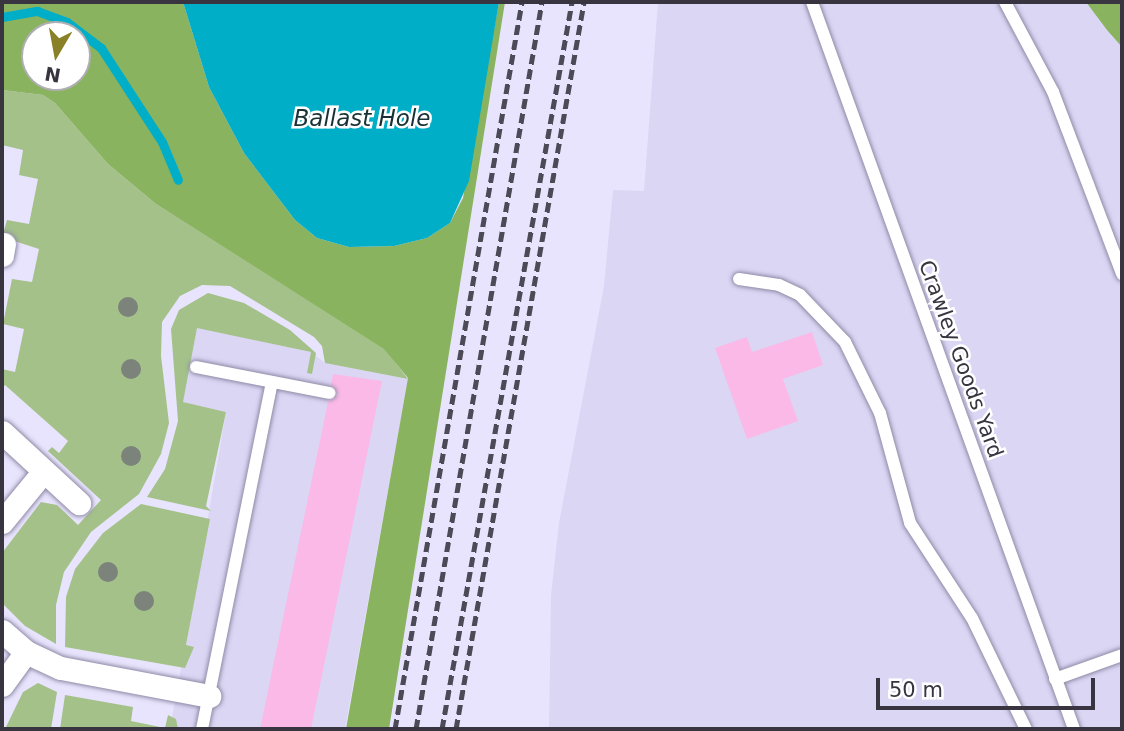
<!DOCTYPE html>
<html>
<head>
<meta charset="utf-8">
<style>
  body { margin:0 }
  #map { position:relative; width:1124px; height:731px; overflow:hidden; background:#e8e4fd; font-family:"DejaVu Sans",sans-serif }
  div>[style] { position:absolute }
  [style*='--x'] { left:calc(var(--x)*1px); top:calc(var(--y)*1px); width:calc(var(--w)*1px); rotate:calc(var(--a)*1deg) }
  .built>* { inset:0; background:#dbd6f4 }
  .green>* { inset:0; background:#a4c18a }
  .forest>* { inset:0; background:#8ab35f }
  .water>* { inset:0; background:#00aec7 }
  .stream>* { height:9px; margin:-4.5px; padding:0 4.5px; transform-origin:4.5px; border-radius:4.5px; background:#00aec7 }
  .building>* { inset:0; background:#fbb9e7 }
  .roads { filter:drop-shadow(0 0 2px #8f8aa6) drop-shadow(0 0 2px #8f8aa6) }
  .lane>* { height:12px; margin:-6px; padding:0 6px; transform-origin:6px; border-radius:6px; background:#fff }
  .street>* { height:23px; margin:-11.5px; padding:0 11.5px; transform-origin:11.5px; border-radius:11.5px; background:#fff }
  .rail>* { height:5px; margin-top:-2.5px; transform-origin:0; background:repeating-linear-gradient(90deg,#4d4a57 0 10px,transparent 0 15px) }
  .trees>* { width:20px; height:20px; margin:-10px; border-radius:50%; background:#7b837b }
  span { translate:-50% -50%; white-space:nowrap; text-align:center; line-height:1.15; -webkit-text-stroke:5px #fff; paint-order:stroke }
  .street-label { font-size:21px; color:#383541 }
  .water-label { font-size:23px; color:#193034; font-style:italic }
  .frame { position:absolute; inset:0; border:4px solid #383541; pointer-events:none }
  .north { position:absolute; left:21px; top:21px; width:70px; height:70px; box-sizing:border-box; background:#fff; border:2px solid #afaeb3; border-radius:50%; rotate:190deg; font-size:19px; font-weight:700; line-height:28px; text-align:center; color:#383541 }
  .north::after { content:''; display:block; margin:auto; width:24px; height:32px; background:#8a8027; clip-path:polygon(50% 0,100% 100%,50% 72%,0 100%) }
  .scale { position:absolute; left:876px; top:678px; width:219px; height:32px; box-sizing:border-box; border:4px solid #383541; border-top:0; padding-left:9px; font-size:21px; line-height:24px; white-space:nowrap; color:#383541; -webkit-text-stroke:5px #fff; paint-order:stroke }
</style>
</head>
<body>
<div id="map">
  <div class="built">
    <i style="clip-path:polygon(658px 2px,1086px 2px,1122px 47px,1122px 729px,549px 729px,551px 595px,559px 523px,604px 286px,613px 190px,644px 191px)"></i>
    <i style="clip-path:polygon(197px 327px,311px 352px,325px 363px,408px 379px,345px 729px,178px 729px,172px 717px,181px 668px,193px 647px,186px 646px,226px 412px,182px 402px)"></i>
  </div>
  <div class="green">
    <i style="clip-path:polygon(2px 90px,43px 95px,55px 103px,108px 164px,156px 204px,385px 349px,408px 379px,325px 363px,322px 346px,314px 337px,230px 286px,202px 285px,180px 296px,162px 322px,161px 356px,169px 423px,161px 454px,139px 494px,91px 532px,64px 572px,56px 605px,56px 644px,25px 626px,2px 603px,2px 553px,41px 502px,57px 505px,78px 525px,101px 500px,48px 451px,52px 447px,59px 453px,68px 441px,5px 385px,2px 388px,2px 369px,15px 372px,24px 329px,3px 324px,12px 279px,32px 282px,39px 249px,2px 237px,7px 220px,29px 224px,38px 179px,19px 175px,23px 150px,2px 145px)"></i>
    <i style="clip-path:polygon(208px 293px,244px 303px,290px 330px,316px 353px,312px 374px,307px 373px,311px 352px,197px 328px,183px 402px,226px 412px,206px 506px,211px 511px,147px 497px,165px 469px,178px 421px,171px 329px,179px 310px)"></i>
    <i style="clip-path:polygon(141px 504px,210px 519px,186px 645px,194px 647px,185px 668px,65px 647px,66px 597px,75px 569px,103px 533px)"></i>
    <i style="clip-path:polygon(38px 683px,57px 692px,51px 729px,5px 729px,23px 692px)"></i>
    <i style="clip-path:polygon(65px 695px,133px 707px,131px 721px,165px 728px,168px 715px,176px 719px,178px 729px,60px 729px)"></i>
  </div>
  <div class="forest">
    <i style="clip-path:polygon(evenodd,2px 2px,183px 2px,209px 87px,244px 153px,295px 220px,317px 238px,349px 247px,394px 246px,427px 238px,450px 223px,463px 198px,499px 2px,505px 2px,389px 729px,346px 729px,408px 378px,384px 349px,156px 204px,108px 164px,55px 103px,43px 95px,2px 90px,2px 2px,35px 35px,77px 35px,77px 77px,35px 77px,35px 35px)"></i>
    <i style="clip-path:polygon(1086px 2px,1122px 2px,1122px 47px,1107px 30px)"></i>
  </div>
  <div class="water">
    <i style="clip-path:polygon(183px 2px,499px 2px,469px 181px,450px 223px,427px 238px,394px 246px,349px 247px,317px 238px,295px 220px,244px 153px,209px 87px)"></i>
  </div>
  <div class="stream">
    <i style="--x:2;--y:17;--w:36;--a:-10"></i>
    <i style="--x:37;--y:11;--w:32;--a:20"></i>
    <i style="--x:67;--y:22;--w:43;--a:37.4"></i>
    <i style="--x:101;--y:48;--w:112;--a:57"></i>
    <i style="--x:162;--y:142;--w:41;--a:67.2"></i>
  </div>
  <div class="building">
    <i style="clip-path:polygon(812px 332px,823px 365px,783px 379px,798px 421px,747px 439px,715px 348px,747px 337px,752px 352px)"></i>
    <i style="clip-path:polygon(333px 374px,382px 381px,311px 729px,260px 729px,328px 402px,338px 395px,331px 384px)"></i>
  </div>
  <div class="roads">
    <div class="lane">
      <i style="--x:812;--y:2;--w:773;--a:70.18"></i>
      <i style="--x:1005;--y:2;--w:102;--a:61.9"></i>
      <i style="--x:1053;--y:92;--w:195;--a:69.2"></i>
      <i style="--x:739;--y:279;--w:40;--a:8.5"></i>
      <i style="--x:779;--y:285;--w:23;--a:25"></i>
      <i style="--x:800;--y:295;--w:65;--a:46.2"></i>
      <i style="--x:845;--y:342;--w:79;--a:63.8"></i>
      <i style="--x:880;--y:413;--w:114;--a:74.7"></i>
      <i style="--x:910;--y:523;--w:113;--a:56.9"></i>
      <i style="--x:972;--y:618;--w:123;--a:64.1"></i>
      <i style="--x:196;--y:367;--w:136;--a:11"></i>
      <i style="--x:1055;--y:679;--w:71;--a:-19.7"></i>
      <i style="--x:202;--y:729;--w:354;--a:-78.6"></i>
    </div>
    <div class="street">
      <i style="--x:2;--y:255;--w:11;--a:-80"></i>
      <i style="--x:2;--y:432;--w:105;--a:42.7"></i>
      <i style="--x:2;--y:522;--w:65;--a:-50.6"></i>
      <i style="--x:2;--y:631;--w:32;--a:41"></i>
      <i style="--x:26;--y:652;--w:38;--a:25"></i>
      <i style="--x:61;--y:668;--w:151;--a:10.7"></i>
      <i style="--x:2;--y:685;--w:41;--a:-54"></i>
    </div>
  </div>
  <div class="rail">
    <i style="--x:395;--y:729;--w:738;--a:-80.09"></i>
    <i style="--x:416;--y:729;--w:738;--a:-80.17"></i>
    <i style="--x:442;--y:729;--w:739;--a:-79.86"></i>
    <i style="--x:456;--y:729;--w:738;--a:-80.01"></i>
  </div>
  <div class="trees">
    <i style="left:128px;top:307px"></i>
    <i style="left:131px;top:369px"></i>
    <i style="left:131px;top:456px"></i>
    <i style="left:108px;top:572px"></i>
    <i style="left:144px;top:601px"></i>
  </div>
  <div class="street-label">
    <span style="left:961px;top:359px;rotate:70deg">Crawley Goods Yard</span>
  </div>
  <div class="water-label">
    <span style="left:362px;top:118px">Ballast Hole</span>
  </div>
  <div class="frame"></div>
  <div class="north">N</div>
  <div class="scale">50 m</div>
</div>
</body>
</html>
